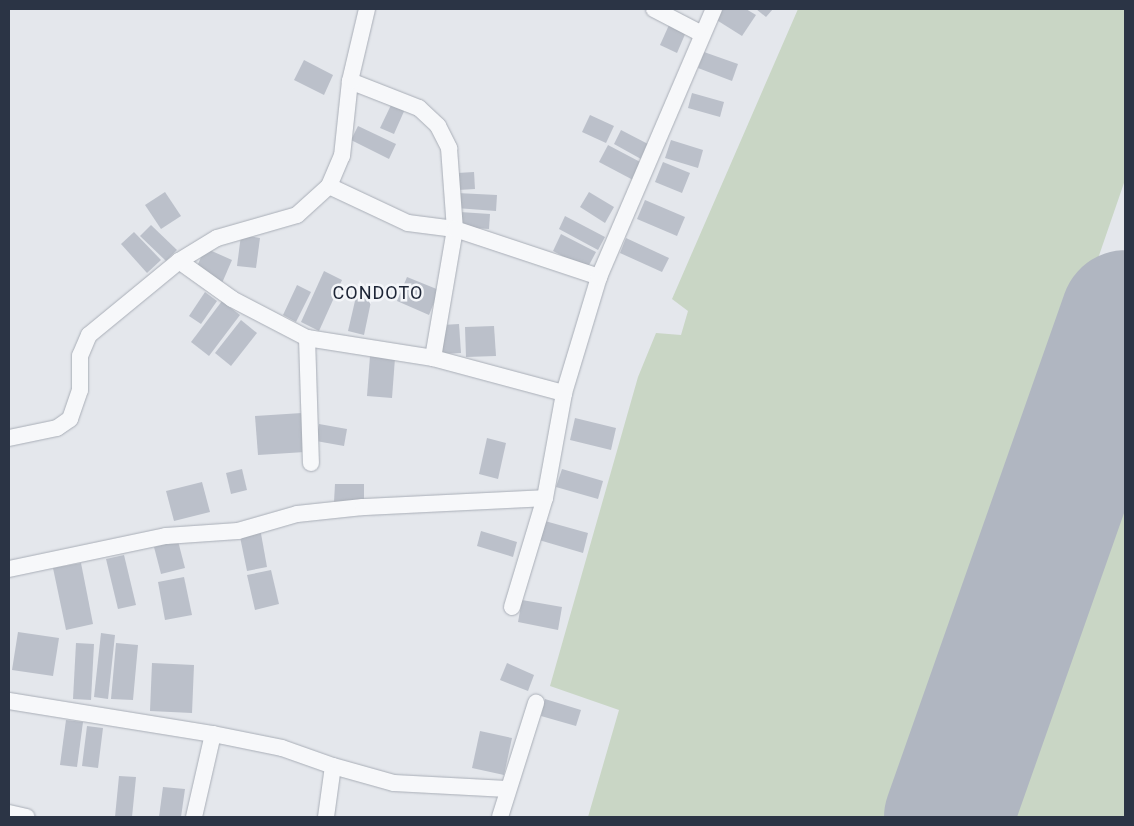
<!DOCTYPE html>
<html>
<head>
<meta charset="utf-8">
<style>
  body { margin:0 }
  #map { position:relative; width:1134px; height:826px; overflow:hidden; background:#e4e7ec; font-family:Roboto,sans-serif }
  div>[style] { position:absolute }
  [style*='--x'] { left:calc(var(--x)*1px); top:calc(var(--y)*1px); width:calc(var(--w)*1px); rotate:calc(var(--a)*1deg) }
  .green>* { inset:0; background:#c9d6c5 }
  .runway>* { height:129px; margin:-64.5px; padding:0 64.5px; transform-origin:64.5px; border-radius:64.5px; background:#b0b6c1 }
  .building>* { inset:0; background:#bbc0ca }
  .roads { filter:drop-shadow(0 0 1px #a9aeb7) drop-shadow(0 0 1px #a9aeb7) }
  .minor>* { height:16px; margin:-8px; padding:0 8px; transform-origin:8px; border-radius:8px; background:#f7f8fa }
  span { translate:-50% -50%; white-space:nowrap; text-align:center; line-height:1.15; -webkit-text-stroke:5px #f4f6f9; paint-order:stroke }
  .neighbourhood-label { font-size:18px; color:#1d2536; letter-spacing:1px }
  .frame { position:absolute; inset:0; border:10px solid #2b3445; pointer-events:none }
</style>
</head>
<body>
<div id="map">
  <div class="green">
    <i style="clip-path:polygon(798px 9px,1125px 9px,1125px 180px,906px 817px,588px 817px,619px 710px,550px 686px,638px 377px,656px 333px,681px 335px,688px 311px,672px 299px)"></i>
    <i style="clip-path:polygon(1125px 489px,1125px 817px,1011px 817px)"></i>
  </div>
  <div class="runway">
    <i style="--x:948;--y:817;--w:533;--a:-70.61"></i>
  </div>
  <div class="building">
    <i style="clip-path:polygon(721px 9px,746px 9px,756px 15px,742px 36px,715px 19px)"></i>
    <i style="clip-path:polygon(756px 9px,773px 9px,766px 17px)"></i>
    <i style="clip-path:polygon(669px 25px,686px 32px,677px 53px,660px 45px)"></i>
    <i style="clip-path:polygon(704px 52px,738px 64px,732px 81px,698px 68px)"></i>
    <i style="clip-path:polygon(304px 60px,333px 75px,324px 95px,294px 80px)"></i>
    <i style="clip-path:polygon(692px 93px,724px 102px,720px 117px,688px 108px)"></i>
    <i style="clip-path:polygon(392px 103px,405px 109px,394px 134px,380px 128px)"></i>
    <i style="clip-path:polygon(590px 115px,614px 126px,606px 143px,582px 132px)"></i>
    <i style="clip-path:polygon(358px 126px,396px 144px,389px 159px,351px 140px)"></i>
    <i style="clip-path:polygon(621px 130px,648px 144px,641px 159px,614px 144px)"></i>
    <i style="clip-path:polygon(671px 140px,703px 150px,698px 168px,665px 158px)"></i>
    <i style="clip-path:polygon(608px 145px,644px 164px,635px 181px,599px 162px)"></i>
    <i style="clip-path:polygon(663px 162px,690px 173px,682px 193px,655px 182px)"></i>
    <i style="clip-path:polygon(474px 172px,475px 189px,458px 190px,457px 173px)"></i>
    <i style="clip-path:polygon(165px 192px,181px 216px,161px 229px,145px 205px)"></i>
    <i style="clip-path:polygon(589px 192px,614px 207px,605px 223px,580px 207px)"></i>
    <i style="clip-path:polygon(457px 193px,497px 195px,496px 211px,456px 208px)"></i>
    <i style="clip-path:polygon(645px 200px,685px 217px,677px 236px,637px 219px)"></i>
    <i style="clip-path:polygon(460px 212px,490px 214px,489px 229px,459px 227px)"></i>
    <i style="clip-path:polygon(565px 216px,605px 237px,598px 250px,559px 229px)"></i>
    <i style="clip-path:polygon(151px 225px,177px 250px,166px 261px,140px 236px)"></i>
    <i style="clip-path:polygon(134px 232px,161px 260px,147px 273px,121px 244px)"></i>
    <i style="clip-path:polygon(561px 234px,596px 252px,587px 269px,553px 251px)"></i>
    <i style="clip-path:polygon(241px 235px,260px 238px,256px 268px,237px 266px)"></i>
    <i style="clip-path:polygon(626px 238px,669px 258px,662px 272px,620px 253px)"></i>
    <i style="clip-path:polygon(205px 248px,232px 260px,222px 283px,195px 271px)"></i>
    <i style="clip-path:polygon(324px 271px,342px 280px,319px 331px,301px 322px)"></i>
    <i style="clip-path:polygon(407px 277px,439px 290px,429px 315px,397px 301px)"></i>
    <i style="clip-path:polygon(297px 285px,311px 292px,296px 322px,283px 315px)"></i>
    <i style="clip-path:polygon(358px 288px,373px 292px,364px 335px,348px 331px)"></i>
    <i style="clip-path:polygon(205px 292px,217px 301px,201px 324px,189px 316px)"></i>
    <i style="clip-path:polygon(222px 301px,240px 315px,209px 356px,191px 342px)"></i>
    <i style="clip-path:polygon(241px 320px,257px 333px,231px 366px,215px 353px)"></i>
    <i style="clip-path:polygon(459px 324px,461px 353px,443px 354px,442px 325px)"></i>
    <i style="clip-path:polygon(494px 326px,496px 356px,466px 357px,465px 327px)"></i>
    <i style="clip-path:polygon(370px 356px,395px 358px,392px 398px,367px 396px)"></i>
    <i style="clip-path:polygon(302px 413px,305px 452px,258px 455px,255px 416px)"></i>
    <i style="clip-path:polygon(575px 418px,616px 428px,611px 450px,570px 440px)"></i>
    <i style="clip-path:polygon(319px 424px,347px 429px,344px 446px,316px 441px)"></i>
    <i style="clip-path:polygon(487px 438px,506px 443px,498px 479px,479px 474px)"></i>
    <i style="clip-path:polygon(242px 469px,247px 490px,231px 494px,226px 473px)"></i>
    <i style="clip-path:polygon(562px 469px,603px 481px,598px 499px,556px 487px)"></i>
    <i style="clip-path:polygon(202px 482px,210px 512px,174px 521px,166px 491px)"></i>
    <i style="clip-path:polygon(335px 484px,364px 484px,364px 502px,334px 502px)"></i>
    <i style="clip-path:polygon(545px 521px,588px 533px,583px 553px,539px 540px)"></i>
    <i style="clip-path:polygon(260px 528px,267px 567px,247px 571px,239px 532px)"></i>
    <i style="clip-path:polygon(481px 531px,517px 542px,513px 557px,477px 546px)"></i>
    <i style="clip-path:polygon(178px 541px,185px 568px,161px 574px,154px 547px)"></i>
    <i style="clip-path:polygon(124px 555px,136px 605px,118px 609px,106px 559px)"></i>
    <i style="clip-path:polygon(81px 563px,93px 624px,66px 630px,53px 568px)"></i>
    <i style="clip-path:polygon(271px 570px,279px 604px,255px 610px,247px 575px)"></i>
    <i style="clip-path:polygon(184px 577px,192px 615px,165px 620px,158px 582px)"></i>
    <i style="clip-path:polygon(522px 600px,562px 607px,558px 630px,518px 622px)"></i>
    <i style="clip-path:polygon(18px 632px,59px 638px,53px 676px,12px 670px)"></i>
    <i style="clip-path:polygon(101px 633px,115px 635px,108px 699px,94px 697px)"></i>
    <i style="clip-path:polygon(76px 643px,94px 644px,91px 700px,73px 699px)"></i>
    <i style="clip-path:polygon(116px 643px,138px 645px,133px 700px,111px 699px)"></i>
    <i style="clip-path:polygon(152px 663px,194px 665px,192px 713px,150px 711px)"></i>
    <i style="clip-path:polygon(507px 663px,534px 675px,528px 691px,500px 680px)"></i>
    <i style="clip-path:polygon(545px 699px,581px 710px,576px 726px,541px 716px)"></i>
    <i style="clip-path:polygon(66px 720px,83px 722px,77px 767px,60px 765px)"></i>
    <i style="clip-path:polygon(87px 726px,103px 728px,98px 768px,82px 766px)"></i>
    <i style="clip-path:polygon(480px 731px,512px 738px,504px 775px,472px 768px)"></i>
    <i style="clip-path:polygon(119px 776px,136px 777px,132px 817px,115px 817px)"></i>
    <i style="clip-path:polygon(163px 787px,185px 789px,181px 817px,159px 817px)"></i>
  </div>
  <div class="roads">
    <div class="minor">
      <i style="--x:654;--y:9;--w:54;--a:27.5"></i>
      <i style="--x:350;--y:81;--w:74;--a:21.4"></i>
      <i style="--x:419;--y:108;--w:26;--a:43"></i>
      <i style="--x:438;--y:126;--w:25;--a:63"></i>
      <i style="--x:449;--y:148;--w:81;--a:85.8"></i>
      <i style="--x:455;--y:229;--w:131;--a:99.7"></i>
      <i style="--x:329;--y:186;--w:87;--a:25.1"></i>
      <i style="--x:408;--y:223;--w:47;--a:7.3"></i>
      <i style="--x:455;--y:229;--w:152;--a:18.4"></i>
      <i style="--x:179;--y:261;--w:65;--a:35.6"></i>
      <i style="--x:232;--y:299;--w:85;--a:27.5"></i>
      <i style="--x:307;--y:338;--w:128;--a:9"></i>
      <i style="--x:433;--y:358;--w:136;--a:15"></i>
      <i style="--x:307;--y:338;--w:125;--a:88.2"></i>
      <i style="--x:9;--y:438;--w:49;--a:-11.8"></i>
      <i style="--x:57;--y:428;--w:16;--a:-35"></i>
      <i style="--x:70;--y:419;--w:31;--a:-71"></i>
      <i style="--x:80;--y:390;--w:34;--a:-90"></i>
      <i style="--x:80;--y:356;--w:23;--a:-67"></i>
      <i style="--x:89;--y:335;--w:117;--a:-39.4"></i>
      <i style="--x:179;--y:261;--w:44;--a:-31.2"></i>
      <i style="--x:217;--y:238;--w:83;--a:-16"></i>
      <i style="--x:297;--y:215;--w:43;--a:-42.2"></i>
      <i style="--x:329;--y:186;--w:33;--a:-67"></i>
      <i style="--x:342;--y:156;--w:75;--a:-83.9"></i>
      <i style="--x:350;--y:81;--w:74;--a:-76.7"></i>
      <i style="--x:9;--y:569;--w:160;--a:-11.9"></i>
      <i style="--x:166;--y:536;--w:72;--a:-4"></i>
      <i style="--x:238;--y:531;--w:61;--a:-16.1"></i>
      <i style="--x:297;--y:514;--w:66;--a:-6.1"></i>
      <i style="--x:363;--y:507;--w:182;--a:-2.8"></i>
      <i style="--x:512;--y:607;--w:114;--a:-73.2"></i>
      <i style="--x:545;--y:498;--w:107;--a:-79.7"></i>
      <i style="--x:564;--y:393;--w:121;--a:-73.2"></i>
      <i style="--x:599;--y:277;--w:292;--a:-66.8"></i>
      <i style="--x:9;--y:701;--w:207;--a:9.2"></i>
      <i style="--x:213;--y:734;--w:70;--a:11.5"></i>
      <i style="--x:282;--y:748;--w:54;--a:19.4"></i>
      <i style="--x:333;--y:766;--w:63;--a:15.6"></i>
      <i style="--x:394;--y:783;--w:113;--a:3"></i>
      <i style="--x:9;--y:813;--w:18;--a:13"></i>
      <i style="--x:194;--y:817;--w:85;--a:-77.1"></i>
      <i style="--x:326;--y:817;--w:51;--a:-82.2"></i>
      <i style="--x:500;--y:817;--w:120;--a:-72.5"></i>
    </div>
  </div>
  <div class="neighbourhood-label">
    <span style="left:378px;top:293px">CONDOTO</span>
  </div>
  <div class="frame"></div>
</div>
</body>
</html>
